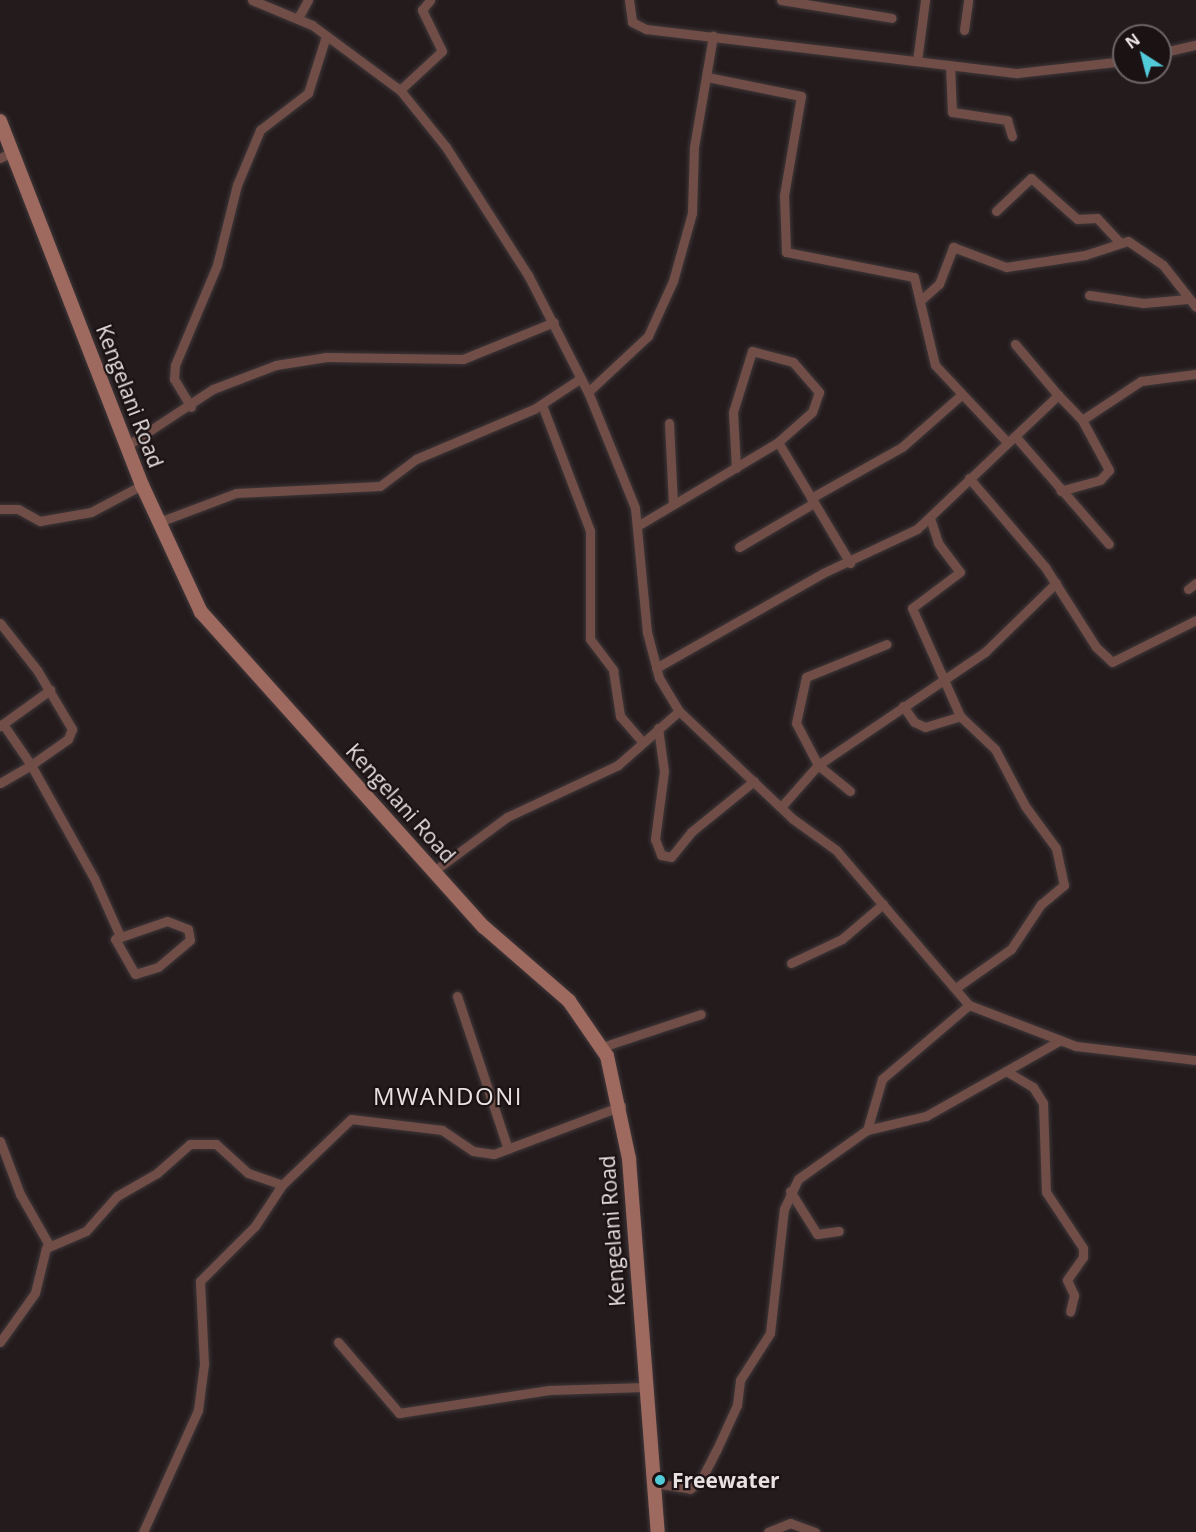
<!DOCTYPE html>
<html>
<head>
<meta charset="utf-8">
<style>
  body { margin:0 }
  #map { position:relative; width:1196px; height:1532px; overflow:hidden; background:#241b1d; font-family:"Open Sans",sans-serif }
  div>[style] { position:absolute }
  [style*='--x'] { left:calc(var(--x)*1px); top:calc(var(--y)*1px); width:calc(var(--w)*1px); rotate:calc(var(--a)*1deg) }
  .roads { filter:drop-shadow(0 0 2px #3f3739) drop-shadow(0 0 2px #3f3739) }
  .minor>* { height:9px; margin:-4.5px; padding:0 4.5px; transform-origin:4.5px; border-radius:4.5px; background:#704e47 }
  .secondary>* { height:14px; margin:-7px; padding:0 7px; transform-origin:7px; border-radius:7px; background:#9e695e }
  .dots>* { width:16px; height:16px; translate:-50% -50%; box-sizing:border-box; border:3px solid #1b1214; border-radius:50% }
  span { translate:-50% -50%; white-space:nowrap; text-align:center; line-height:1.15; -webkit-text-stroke:4.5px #1b1214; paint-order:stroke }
  .street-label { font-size:21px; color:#e8e1e2 }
  .poi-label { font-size:21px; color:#e8e1e2; font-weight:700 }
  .left { translate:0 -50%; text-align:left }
  .quarter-label { font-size:24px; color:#e8e1e2; letter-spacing:1.5px }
  .north { position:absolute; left:1112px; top:24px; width:60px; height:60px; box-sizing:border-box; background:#1b1214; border:2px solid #6d6566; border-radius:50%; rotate:324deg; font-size:16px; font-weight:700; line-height:24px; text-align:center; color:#e8e1e2 }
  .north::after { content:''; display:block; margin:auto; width:21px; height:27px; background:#52cbd9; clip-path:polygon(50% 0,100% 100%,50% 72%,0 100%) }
</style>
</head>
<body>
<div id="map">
  <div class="roads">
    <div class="minor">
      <i style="--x:252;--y:0;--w:65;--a:22.6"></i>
      <i style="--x:312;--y:25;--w:109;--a:36.5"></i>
      <i style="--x:400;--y:90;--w:73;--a:51.1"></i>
      <i style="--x:446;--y:147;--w:152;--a:57.4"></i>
      <i style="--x:528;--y:275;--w:131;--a:62.9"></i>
      <i style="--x:588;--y:392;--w:125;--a:67.9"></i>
      <i style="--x:635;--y:508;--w:125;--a:84.5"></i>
      <i style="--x:647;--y:632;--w:48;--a:75.4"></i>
      <i style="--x:659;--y:678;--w:39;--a:59"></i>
      <i style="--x:679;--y:711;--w:157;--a:43.5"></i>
      <i style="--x:793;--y:819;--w:53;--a:35.8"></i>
      <i style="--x:836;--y:850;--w:204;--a:49.4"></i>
      <i style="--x:969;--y:1005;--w:115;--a:21"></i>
      <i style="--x:1076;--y:1046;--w:121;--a:6.7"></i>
      <i style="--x:629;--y:0;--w:22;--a:82"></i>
      <i style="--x:632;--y:22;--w:16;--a:27"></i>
      <i style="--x:646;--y:29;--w:374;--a:6.8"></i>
      <i style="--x:1017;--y:73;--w:108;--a:-6.4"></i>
      <i style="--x:781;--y:0;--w:112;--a:9.2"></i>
      <i style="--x:298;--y:18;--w:21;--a:-61"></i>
      <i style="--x:964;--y:30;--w:30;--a:-82"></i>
      <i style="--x:1160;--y:53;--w:37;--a:-13"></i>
      <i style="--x:917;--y:61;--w:62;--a:-82.5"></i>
      <i style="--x:950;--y:65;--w:47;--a:87.6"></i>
      <i style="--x:952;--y:112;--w:56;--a:8.3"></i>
      <i style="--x:1007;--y:120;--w:17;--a:73"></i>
      <i style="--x:707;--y:77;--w:96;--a:11.4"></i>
      <i style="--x:801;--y:96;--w:100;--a:99.7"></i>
      <i style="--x:784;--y:195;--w:57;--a:88"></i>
      <i style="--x:786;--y:252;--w:130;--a:11.1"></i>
      <i style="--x:914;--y:277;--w:90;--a:76.6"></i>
      <i style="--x:935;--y:365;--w:105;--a:46.9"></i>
      <i style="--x:400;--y:90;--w:57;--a:-42.9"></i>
      <i style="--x:442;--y:51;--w:46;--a:-116"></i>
      <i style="--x:422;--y:10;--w:13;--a:-51"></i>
      <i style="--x:0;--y:158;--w:11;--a:-27"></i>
      <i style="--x:996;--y:211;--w:48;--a:-43.3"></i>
      <i style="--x:1031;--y:178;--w:62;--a:41.7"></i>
      <i style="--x:1077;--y:219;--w:20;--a:-3"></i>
      <i style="--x:1097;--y:218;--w:34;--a:47"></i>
      <i style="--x:1089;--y:295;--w:55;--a:8.4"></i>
      <i style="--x:1143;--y:303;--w:45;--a:-5.1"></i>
      <i style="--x:921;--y:300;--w:24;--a:-42"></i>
      <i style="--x:939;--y:284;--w:40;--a:-69"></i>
      <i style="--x:953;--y:247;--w:57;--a:20.7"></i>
      <i style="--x:1006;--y:267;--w:80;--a:-8.6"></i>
      <i style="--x:1085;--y:255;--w:45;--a:-18"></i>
      <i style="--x:1128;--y:241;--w:42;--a:34.4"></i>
      <i style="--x:1163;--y:265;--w:53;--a:51.8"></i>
      <i style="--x:1015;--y:344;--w:67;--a:49.9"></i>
      <i style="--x:588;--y:392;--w:82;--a:-43"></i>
      <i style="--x:648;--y:336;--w:60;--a:-65.6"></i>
      <i style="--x:673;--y:281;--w:71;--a:-74.4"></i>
      <i style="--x:692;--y:213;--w:66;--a:-88.3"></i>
      <i style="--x:694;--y:147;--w:113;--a:-80.3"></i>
      <i style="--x:542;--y:405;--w:135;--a:69.1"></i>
      <i style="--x:590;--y:531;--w:108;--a:90"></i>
      <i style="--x:590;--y:639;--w:39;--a:53"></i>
      <i style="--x:613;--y:670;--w:47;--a:81.3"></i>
      <i style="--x:620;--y:716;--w:33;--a:49"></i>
      <i style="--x:191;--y:407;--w:33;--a:-121"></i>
      <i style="--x:174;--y:379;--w:14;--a:-86"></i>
      <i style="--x:175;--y:365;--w:108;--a:-67.2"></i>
      <i style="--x:217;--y:265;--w:82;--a:-76"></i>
      <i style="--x:237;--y:185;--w:60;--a:-67.3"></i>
      <i style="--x:260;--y:130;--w:61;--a:-37.6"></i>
      <i style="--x:308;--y:93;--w:60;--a:-72.5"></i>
      <i style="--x:1082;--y:420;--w:71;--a:-33.5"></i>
      <i style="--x:1141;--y:381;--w:55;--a:-7.3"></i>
      <i style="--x:669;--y:423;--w:81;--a:87.2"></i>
      <i style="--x:1015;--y:436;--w:143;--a:49"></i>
      <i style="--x:128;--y:445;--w:102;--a:-33.4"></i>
      <i style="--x:213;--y:389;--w:67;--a:-20.9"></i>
      <i style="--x:276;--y:365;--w:51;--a:-9.1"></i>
      <i style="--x:326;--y:357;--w:137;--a:0.8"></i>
      <i style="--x:463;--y:359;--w:98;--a:-22.1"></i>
      <i style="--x:736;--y:468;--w:56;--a:-93.1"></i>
      <i style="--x:733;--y:412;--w:64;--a:-72.7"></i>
      <i style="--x:752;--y:351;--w:42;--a:15"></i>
      <i style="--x:793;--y:362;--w:40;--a:49"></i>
      <i style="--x:819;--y:392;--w:21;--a:109"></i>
      <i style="--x:812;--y:412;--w:45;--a:138.6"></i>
      <i style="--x:969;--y:478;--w:117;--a:49.5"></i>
      <i style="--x:1045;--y:567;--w:95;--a:57.5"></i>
      <i style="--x:1096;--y:647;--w:22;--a:43"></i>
      <i style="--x:1112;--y:662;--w:94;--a:-26.6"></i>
      <i style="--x:811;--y:498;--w:104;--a:-29.3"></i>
      <i style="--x:902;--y:447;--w:77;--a:-41.3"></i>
      <i style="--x:0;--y:509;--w:18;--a:0"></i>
      <i style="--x:18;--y:509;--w:25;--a:29"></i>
      <i style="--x:40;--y:521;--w:52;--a:-10"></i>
      <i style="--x:91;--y:512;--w:58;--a:-27.9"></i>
      <i style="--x:930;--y:518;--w:26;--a:72"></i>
      <i style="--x:938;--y:543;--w:36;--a:53"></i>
      <i style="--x:960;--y:572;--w:60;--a:143.1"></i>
      <i style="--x:912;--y:608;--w:118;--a:66"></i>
      <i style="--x:960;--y:716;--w:48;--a:43.3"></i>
      <i style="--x:995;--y:749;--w:64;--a:62.2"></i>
      <i style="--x:1025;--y:806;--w:52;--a:53.6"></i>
      <i style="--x:1056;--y:848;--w:38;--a:78"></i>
      <i style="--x:1064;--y:885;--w:30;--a:140"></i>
      <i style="--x:1041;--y:904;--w:54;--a:123.7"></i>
      <i style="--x:1011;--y:949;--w:66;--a:144.9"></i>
      <i style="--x:159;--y:522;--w:82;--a:-20.6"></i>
      <i style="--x:236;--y:493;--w:144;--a:-2.8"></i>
      <i style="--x:380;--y:486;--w:45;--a:-36.9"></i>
      <i style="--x:416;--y:459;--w:128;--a:-23"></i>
      <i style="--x:534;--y:409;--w:56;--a:-33.4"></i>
      <i style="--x:639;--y:525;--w:162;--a:-30.8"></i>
      <i style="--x:778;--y:442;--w:141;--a:59.2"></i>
      <i style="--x:739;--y:547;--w:87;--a:-30.4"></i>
      <i style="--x:1188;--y:589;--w:10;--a:-37"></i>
      <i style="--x:0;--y:623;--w:60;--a:51.8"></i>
      <i style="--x:37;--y:670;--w:69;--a:59.3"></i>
      <i style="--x:72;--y:729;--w:11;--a:112"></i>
      <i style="--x:68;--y:739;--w:45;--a:144.9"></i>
      <i style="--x:31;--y:765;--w:50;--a:-124.3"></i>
      <i style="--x:656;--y:668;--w:192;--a:-29.6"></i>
      <i style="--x:823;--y:573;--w:104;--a:-25.1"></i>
      <i style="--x:917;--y:529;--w:195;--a:-43.5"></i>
      <i style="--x:1058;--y:395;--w:35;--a:46"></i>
      <i style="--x:1082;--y:420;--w:57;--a:61.6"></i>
      <i style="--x:1109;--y:470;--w:13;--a:132"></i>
      <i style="--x:1100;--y:480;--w:41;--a:164.6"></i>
      <i style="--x:903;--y:706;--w:19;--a:55"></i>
      <i style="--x:914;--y:722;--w:12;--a:24"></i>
      <i style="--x:925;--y:727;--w:37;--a:-17"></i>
      <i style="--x:0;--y:726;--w:62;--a:-35.8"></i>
      <i style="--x:658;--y:728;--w:43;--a:82.1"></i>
      <i style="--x:664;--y:771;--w:69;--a:97.5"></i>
      <i style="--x:655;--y:839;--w:17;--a:69"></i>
      <i style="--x:661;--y:855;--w:10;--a:11"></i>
      <i style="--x:671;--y:857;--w:32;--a:-51"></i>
      <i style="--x:691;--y:832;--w:81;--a:-39"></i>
      <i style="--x:0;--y:783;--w:36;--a:-30"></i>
      <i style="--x:31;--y:765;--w:129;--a:60.9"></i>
      <i style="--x:94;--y:878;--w:61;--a:65.9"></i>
      <i style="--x:850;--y:791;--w:41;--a:-140.9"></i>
      <i style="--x:818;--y:765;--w:202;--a:-34.1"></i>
      <i style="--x:985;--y:652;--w:99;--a:-44.2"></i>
      <i style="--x:781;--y:807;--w:56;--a:-48.6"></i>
      <i style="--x:818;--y:765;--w:47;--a:-117.6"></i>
      <i style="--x:796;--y:723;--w:47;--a:-77.7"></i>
      <i style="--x:806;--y:677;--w:87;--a:-22.2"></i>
      <i style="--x:434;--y:871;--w:91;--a:-36.5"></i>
      <i style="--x:507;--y:817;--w:123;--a:-25.1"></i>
      <i style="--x:618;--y:765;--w:81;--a:-41.5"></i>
      <i style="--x:167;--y:921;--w:22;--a:21"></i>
      <i style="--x:188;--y:929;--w:11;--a:80"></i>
      <i style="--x:190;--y:940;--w:42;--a:139.8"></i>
      <i style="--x:158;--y:967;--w:24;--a:163"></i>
      <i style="--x:135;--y:974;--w:40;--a:-119.7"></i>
      <i style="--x:115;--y:939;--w:55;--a:-19.1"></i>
      <i style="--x:791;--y:963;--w:56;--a:-25.2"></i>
      <i style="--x:842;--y:939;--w:54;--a:-40.5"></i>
      <i style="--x:457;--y:996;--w:161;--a:71.6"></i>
      <i style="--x:602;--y:1047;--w:104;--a:-18.4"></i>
      <i style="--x:1006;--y:1071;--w:31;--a:31"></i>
      <i style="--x:1033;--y:1087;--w:19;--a:58"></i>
      <i style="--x:1043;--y:1103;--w:89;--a:88.1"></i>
      <i style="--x:1046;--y:1192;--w:67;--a:56.5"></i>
      <i style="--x:1083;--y:1248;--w:9;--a:90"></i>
      <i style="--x:1083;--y:1257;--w:28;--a:125"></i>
      <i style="--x:1067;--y:1280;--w:17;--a:65"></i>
      <i style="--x:1074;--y:1295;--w:17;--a:103"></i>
      <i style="--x:867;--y:1130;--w:53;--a:-73.6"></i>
      <i style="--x:882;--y:1079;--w:114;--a:-40.4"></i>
      <i style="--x:0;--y:1141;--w:57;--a:69.3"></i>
      <i style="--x:20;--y:1194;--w:59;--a:60.4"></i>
      <i style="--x:790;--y:1191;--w:51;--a:57.9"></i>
      <i style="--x:817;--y:1234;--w:22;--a:-8"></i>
      <i style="--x:0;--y:1342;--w:60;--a:-54.5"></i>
      <i style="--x:35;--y:1293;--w:46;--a:-76.3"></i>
      <i style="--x:46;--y:1248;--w:43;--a:-23"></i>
      <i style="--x:86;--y:1231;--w:47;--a:-48.5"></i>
      <i style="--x:117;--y:1196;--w:46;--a:-29.9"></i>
      <i style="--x:157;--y:1173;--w:44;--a:-41.3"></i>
      <i style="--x:190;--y:1144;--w:26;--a:0"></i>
      <i style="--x:216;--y:1144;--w:43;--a:42.2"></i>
      <i style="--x:248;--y:1173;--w:36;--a:19"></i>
      <i style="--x:338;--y:1342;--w:94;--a:49.3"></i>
      <i style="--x:399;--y:1413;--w:152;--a:-8.7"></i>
      <i style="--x:549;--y:1390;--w:96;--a:-1.8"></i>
      <i style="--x:654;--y:1483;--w:36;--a:9"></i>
      <i style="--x:690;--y:1489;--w:14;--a:-39"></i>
      <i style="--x:701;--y:1480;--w:33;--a:-63"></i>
      <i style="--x:716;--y:1451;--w:51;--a:-65.5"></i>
      <i style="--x:737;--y:1405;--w:25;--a:-83"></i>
      <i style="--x:740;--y:1380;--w:56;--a:-57.4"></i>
      <i style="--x:770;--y:1333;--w:125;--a:-83.6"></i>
      <i style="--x:784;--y:1209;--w:33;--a:-65"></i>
      <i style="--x:798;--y:1179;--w:85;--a:-35.4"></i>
      <i style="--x:867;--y:1130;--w:61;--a:-13.3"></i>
      <i style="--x:926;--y:1116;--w:153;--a:-29.4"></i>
      <i style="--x:143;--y:1532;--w:134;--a:-65.7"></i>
      <i style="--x:198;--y:1410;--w:46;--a:-82.6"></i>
      <i style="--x:204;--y:1364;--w:83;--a:-92.8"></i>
      <i style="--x:200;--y:1281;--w:78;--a:-45"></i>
      <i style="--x:255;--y:1226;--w:49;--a:-56.6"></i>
      <i style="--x:282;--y:1185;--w:95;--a:-43.7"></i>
      <i style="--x:351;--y:1119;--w:92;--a:6.9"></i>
      <i style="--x:442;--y:1130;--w:37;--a:34"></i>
      <i style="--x:473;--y:1151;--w:21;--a:8"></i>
      <i style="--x:494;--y:1154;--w:136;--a:-20.7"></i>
      <i style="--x:768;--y:1532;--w:24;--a:-22"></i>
      <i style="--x:790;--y:1523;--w:27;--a:20"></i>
    </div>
    <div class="secondary">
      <i style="--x:0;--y:121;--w:391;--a:68.7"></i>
      <i style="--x:142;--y:485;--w:140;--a:65.1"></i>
      <i style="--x:201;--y:612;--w:423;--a:48.1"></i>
      <i style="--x:484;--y:927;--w:113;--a:41"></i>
      <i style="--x:569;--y:1001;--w:67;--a:55.4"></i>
      <i style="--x:607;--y:1056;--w:105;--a:77.9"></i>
      <i style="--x:629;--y:1159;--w:374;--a:85.6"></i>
    </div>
  </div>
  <div class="dots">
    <i style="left:660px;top:1480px;background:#52cbd9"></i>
  </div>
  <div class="street-label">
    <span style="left:130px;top:396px;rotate:69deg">Kengelani Road</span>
    <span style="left:401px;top:803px;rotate:48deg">Kengelani Road</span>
    <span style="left:612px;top:1231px;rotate:-94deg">Kengelani Road</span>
  </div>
  <div class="poi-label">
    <span class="left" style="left:672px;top:1480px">Freewater</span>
  </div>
  <div class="quarter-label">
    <span style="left:448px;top:1096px">MWANDONI</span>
  </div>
  <div class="north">N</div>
</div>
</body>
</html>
